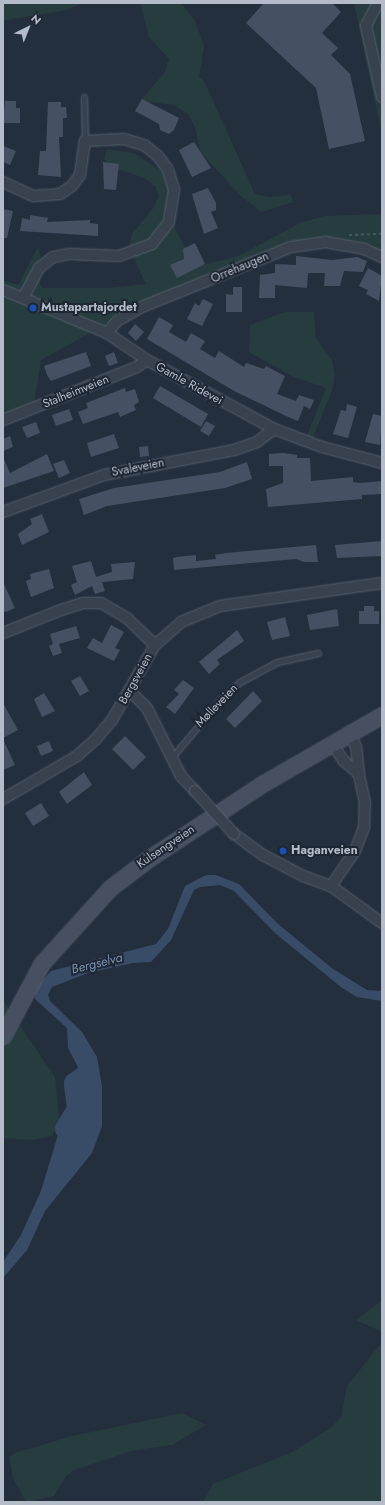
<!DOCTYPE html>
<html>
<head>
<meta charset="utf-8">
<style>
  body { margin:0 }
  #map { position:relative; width:385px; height:1505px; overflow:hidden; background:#242f3e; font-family:Jost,sans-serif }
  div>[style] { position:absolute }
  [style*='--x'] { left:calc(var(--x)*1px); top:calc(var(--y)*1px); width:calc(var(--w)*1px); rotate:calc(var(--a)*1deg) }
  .green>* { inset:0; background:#263c3f }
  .water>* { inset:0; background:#394c67 }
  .river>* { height:20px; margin:-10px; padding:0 10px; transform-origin:10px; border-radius:10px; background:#394c67 }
  .building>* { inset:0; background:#455162 }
  .path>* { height:2px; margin-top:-1px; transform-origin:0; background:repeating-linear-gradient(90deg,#44595c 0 3px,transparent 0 6px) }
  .roads { filter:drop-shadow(0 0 1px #565f6c) drop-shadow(0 0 1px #565f6c) }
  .lane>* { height:5px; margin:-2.5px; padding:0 2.5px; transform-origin:2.5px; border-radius:2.5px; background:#38414e }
  .street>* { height:10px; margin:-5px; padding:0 5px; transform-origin:5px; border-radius:5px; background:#38414e }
  .secondary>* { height:15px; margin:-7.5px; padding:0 7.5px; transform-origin:7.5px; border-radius:7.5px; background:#465061 }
  .bridges { filter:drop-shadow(0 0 1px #565f6c) drop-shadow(0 0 1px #565f6c) }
  .street-bridge>* { height:10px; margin:-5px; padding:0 5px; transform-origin:5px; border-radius:5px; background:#38414e }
  .dots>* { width:11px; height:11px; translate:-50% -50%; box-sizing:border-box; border:2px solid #1d2633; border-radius:50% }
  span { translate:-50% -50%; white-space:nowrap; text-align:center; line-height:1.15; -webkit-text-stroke:4px #1d2633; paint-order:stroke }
  .street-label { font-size:12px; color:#b4bcc9 }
  .poi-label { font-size:12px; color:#b4bcc9; font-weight:700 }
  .left { translate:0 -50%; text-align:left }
  .water-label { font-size:13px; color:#7c92b1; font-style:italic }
  .frame { position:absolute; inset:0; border:4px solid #b4bcc9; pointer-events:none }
  .north { position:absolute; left:8px; top:8px; width:40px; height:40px; -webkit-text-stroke:3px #1d2633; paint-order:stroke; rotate:43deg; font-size:11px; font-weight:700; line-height:16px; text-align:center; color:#b4bcc9 }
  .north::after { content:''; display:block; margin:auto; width:14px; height:18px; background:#b4bcc9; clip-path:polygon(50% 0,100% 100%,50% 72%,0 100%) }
</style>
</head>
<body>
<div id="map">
  <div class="green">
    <i style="clip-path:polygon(3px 3px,84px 3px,66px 10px,3px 21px)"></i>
    <i style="clip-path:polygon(140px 3px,181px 3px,195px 21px,204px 46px,199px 77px,204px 81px,255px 194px,269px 197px,291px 195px,293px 202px,261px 212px,242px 197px,201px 153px,195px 127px,188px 114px,174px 105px,140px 101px,165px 72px,169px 59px,149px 37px)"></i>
    <i style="clip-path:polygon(354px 3px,382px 3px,382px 135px)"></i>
    <i style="clip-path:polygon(107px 149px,134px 153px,161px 171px,177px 196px,172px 223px,196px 267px,238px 256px,302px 222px,325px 216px,382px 214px,382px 260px,317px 244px,223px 273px,132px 310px,41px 360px,34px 403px,3px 415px,3px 280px,18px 285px,38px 247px,42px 263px,40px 284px,43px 288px,107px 288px,146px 284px,129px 248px,132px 234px,154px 207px,159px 196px,155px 186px,146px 179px,114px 167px,104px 159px)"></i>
    <i style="clip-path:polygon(285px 312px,314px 312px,316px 338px,332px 360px,335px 373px,333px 388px,312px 440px,306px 438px,326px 388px,292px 376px,249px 352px,250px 325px)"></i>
    <i style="clip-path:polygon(3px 1000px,55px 1077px,59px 1121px,52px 1136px,31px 1140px,3px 1138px)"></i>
    <i style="clip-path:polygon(382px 1300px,382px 1332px,356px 1320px)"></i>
    <i style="clip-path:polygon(382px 1342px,382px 1502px,203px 1502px,213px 1484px,292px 1452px,329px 1429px,341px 1417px,347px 1386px)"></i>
    <i style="clip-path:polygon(182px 1413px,206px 1425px,172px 1445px,135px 1450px,74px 1470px,66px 1476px,54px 1496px,26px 1502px,13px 1478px,9px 1457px,15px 1453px,72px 1436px)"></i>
  </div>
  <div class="water">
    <i style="clip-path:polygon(206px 875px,216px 875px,239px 884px,278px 924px,333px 969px,367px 990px,382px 991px,382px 1001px,357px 997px,342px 988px,275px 933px,234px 891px,220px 885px,200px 887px,194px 890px,171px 940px,151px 962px,133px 963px,88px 973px,52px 987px,48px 995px,50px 1001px,82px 1032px,97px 1057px,102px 1086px,102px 1126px,92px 1153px,45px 1211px,27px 1250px,3px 1278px,3px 1262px,21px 1235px,41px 1191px,64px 1115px,76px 1106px,77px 1101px,72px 1077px,78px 1067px,68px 1048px,67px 1028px,35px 999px,36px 988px,51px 971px,156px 944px,168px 929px,185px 886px)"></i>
  </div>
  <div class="river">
    <i style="--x:65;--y:1129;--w:23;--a:-59"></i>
    <i style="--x:77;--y:1109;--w:26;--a:-97"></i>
    <i style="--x:74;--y:1083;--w:12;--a:-35"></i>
  </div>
  <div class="building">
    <i style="clip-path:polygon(264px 3px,332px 3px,341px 12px,322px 33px,338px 48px,331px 55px,350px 74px,365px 141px,329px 149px,316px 88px,246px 23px)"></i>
    <i style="clip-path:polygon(142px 99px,179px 118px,174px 130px,169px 134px,160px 130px,159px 124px,135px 111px)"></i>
    <i style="clip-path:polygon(5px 101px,16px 101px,16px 108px,20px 108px,20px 123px,3px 123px)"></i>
    <i style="clip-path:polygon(48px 102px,61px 102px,61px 107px,66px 107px,67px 118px,63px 118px,63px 137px,59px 137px,61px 177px,38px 175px,40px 151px,46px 151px)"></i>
    <i style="clip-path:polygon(194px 142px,211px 168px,192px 177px,179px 150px)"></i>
    <i style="clip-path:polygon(3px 146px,16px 151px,10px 165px,3px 162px)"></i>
    <i style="clip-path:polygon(103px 162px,119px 164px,116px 190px,104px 189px)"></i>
    <i style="clip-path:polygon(208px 188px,216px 203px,216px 210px,211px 212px,218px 228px,204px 234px,192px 194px)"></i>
    <i style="clip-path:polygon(3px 209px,13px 211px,7px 238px,3px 238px)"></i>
    <i style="clip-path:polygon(30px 215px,48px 218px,47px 222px,90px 220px,90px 223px,98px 224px,98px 236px,20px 231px,22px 218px,30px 220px)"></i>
    <i style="clip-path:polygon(195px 243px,205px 264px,177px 278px,170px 265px,184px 259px,183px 249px)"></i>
    <i style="clip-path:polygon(296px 256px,332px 260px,357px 257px,367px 261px,363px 272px,344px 271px,340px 286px,324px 286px,325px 273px,308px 273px,307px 288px,275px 285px,275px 298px,259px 298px,260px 275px,275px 273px,275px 264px,296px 265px)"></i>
    <i style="clip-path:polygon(368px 268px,382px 276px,379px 301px,366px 294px,368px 290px,359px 286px)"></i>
    <i style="clip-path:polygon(233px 287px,242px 287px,242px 312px,226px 312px,226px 294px,233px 295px)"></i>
    <i style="clip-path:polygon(203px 299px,213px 304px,202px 326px,187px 319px,195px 303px,199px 306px)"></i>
    <i style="clip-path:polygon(159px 317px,173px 325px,169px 332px,186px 342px,191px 333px,205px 341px,200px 349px,215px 358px,219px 351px,244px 367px,246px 363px,264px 369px,266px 366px,285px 376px,277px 394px,296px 401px,299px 395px,314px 400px,310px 409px,304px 406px,298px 421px,286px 416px,234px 391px,147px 339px)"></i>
    <i style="clip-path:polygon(135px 324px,144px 332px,136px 341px,128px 333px)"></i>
    <i style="clip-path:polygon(86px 352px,91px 366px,51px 381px,47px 375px,44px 366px)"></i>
    <i style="clip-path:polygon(114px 352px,118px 363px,109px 366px,105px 356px)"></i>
    <i style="clip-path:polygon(160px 386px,208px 414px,201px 427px,153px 398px)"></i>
    <i style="clip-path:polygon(125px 388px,126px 392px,135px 389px,139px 402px,134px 405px,136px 410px,120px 417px,118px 412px,83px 424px,78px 412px,88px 408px,86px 403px)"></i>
    <i style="clip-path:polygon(347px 404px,357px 407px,348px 438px,333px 434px,341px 410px,346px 411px)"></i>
    <i style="clip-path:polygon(69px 409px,73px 420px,56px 426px,52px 415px)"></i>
    <i style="clip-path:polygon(373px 414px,382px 416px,380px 445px,365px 442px)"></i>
    <i style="clip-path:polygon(206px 421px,215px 426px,209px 436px,200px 431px)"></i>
    <i style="clip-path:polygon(36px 422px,40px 433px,27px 438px,22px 427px)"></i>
    <i style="clip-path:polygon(114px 434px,119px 448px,91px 457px,87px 443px)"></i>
    <i style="clip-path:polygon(10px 436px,13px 447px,3px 451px,3px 439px)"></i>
    <i style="clip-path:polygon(148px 446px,149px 456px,140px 457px,139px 447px)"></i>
    <i style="clip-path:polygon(283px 453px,297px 455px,297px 458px,310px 458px,311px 481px,353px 477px,353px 482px,360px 483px,382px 481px,382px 494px,362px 495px,362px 499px,268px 507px,266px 489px,283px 483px,283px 466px,269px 466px,269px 454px)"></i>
    <i style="clip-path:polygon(47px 454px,54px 471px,3px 488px,3px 457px,10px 473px)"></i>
    <i style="clip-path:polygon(64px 460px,70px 473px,59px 478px,53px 464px)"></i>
    <i style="clip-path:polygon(247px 462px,252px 479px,225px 488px,107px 506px,84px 515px,79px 499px,114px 488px,220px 472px)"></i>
    <i style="clip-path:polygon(42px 514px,49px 532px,22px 545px,18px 534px,32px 524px,30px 519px)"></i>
    <i style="clip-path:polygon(382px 541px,382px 556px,337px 558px,335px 545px)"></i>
    <i style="clip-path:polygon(316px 545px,318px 562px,304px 562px,296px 559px,174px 570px,173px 558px,177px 557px,196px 555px,196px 561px,216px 559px,215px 555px,226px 553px)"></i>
    <i style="clip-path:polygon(91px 561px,96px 577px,112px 572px,111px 564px,135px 562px,133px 579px,102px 582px,105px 591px,95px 594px,92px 586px,75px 595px,71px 585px,77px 582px,72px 566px)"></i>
    <i style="clip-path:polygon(49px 569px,54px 588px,31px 597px,26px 581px,31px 579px,30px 574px)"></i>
    <i style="clip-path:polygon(3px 582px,15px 608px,6px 612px,3px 611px)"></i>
    <i style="clip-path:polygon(364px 606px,374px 606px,374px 611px,379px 611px,379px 624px,359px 624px,359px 611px,364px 611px)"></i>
    <i style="clip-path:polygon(337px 609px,339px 626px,310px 630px,307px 615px)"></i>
    <i style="clip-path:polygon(285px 617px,290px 636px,272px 640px,267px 622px)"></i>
    <i style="clip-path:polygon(111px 625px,124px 632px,115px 648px,120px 650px,114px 661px,87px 648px,93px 638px,102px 643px)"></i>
    <i style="clip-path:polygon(76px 626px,80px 638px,59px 644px,62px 653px,53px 656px,49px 646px,53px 644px,50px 634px)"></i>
    <i style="clip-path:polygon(237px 630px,244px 641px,217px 660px,220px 664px,209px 674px,199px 662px)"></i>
    <i style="clip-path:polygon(80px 676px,89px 691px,80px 696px,71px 681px)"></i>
    <i style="clip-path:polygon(183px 680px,194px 688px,175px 714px,166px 707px,179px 694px,174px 690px)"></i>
    <i style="clip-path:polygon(253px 691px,262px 701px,235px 728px,226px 719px)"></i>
    <i style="clip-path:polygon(44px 693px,55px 711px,42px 717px,34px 699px)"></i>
    <i style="clip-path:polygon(3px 703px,18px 730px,3px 738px)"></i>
    <i style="clip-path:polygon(125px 736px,146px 757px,133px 770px,112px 749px)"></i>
    <i style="clip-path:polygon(3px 739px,15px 765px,3px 770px)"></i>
    <i style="clip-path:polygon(49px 741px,53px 751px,41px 756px,37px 746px)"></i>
    <i style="clip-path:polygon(84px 772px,92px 785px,67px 804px,59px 792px)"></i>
    <i style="clip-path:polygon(41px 803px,49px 816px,33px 826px,25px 813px)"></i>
  </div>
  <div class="path">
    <i style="--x:349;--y:235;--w:33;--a:-2"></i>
  </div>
  <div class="roads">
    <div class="lane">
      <i style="--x:84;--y:97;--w:44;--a:88.7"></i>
      <i style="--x:172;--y:757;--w:77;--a:-49.7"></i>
      <i style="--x:222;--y:698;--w:24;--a:-42"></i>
      <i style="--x:240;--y:682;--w:42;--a:-28.4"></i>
      <i style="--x:277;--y:662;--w:42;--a:-12.4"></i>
    </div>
    <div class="street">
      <i style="--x:378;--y:3;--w:26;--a:118"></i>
      <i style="--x:366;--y:26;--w:73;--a:77.3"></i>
      <i style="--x:3;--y:182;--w:33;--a:25"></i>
      <i style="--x:33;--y:196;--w:27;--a:-4"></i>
      <i style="--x:60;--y:194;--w:14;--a:-34"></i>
      <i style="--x:72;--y:186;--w:14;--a:-54"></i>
      <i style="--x:80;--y:175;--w:34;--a:-82"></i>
      <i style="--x:85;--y:141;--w:39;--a:-3"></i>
      <i style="--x:124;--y:139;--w:21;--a:17"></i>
      <i style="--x:144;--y:145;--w:18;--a:38"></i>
      <i style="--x:158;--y:156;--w:17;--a:54"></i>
      <i style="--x:168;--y:170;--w:21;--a:73"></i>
      <i style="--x:174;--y:190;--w:32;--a:99"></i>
      <i style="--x:169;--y:222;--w:28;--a:128"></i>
      <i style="--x:152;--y:244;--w:35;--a:160"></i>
      <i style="--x:119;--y:256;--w:50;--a:-177.7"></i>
      <i style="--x:69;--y:254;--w:16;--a:169"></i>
      <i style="--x:53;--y:257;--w:18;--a:142"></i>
      <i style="--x:39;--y:268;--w:34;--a:118"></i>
      <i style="--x:3;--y:290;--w:113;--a:22.5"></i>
      <i style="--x:107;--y:333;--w:48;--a:34"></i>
      <i style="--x:147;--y:360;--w:145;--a:28.5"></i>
      <i style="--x:274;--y:429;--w:51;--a:20.6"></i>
      <i style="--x:322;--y:447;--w:62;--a:14.9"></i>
      <i style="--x:107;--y:333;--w:16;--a:-50"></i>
      <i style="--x:117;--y:321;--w:31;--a:-29"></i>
      <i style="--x:144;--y:306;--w:158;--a:-21.9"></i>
      <i style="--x:291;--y:247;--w:34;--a:-8"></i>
      <i style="--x:325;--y:242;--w:40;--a:10"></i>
      <i style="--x:364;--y:249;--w:20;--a:24"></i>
      <i style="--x:3;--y:420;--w:144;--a:-21.6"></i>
      <i style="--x:137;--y:367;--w:12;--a:-35"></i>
      <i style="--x:3;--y:512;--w:108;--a:-20.1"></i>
      <i style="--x:104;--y:475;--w:132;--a:-10.9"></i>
      <i style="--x:234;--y:450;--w:24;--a:-19"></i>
      <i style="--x:257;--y:442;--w:21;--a:-37"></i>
      <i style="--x:3;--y:633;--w:62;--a:-21.6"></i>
      <i style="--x:61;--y:610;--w:23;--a:-18"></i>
      <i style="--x:83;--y:603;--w:18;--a:0"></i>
      <i style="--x:101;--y:603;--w:30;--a:30"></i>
      <i style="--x:127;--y:618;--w:39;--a:44"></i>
      <i style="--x:130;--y:691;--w:24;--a:45"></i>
      <i style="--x:147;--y:708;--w:76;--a:63.4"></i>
      <i style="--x:181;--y:776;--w:21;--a:47"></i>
      <i style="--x:331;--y:742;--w:23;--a:56"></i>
      <i style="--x:344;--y:761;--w:20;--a:41"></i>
      <i style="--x:359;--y:774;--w:27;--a:-96"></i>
      <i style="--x:356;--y:747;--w:17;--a:-115"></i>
      <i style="--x:3;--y:799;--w:86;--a:-30.2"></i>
      <i style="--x:77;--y:756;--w:25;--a:-42"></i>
      <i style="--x:96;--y:739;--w:25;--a:-50"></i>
      <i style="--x:112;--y:720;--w:86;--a:-60.2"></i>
      <i style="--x:155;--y:645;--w:35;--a:-41"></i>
      <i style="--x:181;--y:622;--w:42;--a:-22.3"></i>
      <i style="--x:220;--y:606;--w:164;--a:-8.1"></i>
      <i style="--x:234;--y:834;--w:36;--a:36"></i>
      <i style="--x:263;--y:855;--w:45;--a:27.7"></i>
      <i style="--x:303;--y:876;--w:30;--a:20"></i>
      <i style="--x:331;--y:886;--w:63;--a:36"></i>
      <i style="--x:331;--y:886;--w:42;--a:-55.6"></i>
      <i style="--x:355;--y:851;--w:26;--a:-69"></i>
      <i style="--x:364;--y:827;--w:24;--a:-88"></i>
      <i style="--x:365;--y:803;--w:30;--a:-102"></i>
    </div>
    <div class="secondary">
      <i style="--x:3;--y:1036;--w:83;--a:-61.9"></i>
      <i style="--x:42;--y:963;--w:101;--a:-47.8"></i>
      <i style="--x:110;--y:888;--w:48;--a:-37.3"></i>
      <i style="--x:148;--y:859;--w:136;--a:-33.3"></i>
      <i style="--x:262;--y:784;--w:138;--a:-29.9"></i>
    </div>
  </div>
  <div class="bridges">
    <div class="street-bridge">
      <i style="--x:195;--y:791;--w:58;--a:47.8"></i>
    </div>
  </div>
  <div class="dots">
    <i style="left:33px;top:308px;background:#1a4fb4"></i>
    <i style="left:283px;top:851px;background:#1a4fb4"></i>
  </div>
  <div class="street-label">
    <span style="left:240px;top:268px;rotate:-23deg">Orrehaugen</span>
    <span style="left:189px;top:384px;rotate:29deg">Gamle Ridevei</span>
    <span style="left:76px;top:392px;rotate:-22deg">Stalheimveien</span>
    <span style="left:138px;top:468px;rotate:-11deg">Svaleveien</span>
    <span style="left:136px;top:679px;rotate:-61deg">Bergsveien</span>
    <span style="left:217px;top:706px;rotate:-46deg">Mølleveien</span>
    <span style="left:166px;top:847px;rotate:-34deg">Kulsengveien</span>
  </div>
  <div class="poi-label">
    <span class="left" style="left:41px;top:308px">Mustapartajordet</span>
    <span class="left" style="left:291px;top:851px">Haganveien</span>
  </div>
  <div class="water-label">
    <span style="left:97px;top:964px;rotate:-14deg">Bergselva</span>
  </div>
  <div class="frame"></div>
  <div class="north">N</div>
</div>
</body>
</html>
